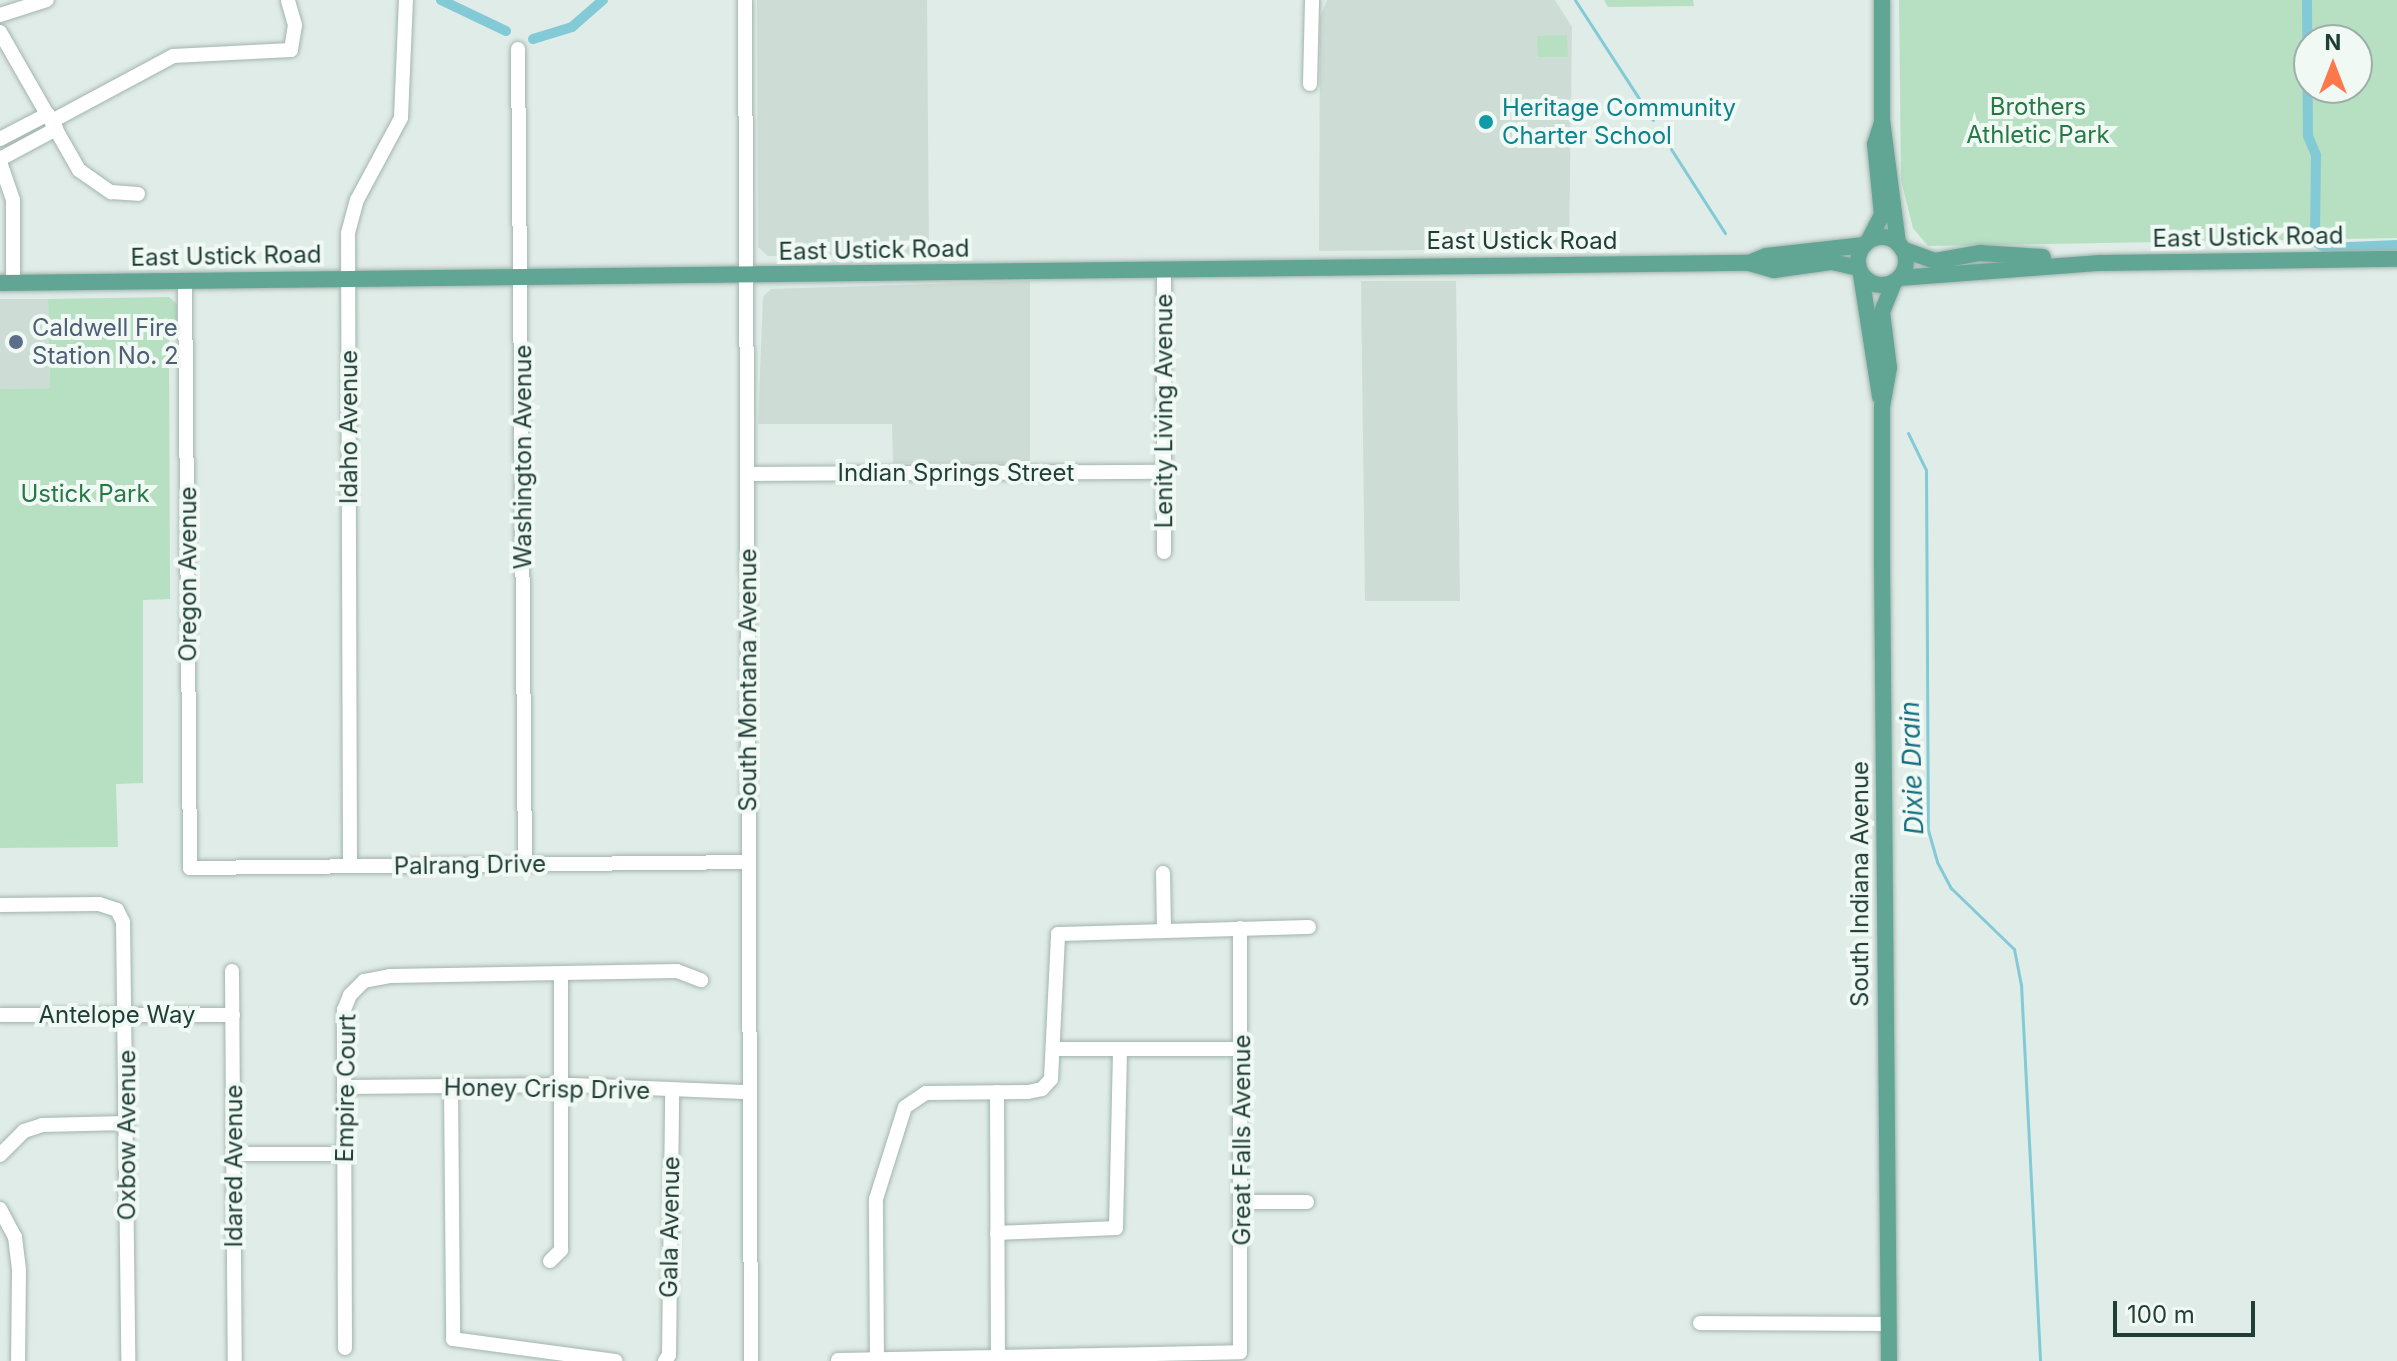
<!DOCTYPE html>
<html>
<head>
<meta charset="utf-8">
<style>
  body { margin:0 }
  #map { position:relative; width:2397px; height:1361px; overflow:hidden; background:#e0ece7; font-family:Inter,sans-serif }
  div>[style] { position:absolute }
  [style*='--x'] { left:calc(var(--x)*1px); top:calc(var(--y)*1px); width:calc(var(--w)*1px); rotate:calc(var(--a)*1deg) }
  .built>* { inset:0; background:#cedcd6 }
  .green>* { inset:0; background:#b7e0c2 }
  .stream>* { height:3px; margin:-1.5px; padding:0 1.5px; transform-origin:1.5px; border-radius:1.5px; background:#83cad7 }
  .canal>* { height:10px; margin:-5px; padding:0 5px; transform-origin:5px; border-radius:5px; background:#83cad7 }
  .roads { filter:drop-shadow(0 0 2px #a2b4ae) drop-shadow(0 0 2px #a2b4ae) }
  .minor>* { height:14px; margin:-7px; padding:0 7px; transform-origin:7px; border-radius:7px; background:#fff }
  .major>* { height:16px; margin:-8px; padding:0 8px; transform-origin:8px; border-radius:8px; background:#61a694 }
  .major>.ring { margin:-8px; padding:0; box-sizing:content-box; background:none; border:16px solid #61a694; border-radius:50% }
  .dots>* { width:22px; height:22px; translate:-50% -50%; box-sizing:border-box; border:4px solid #f1f9f5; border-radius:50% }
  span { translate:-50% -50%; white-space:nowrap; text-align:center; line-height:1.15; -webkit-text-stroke:8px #f1f9f5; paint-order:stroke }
  .park-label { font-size:24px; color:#267946 }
  .culture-label { font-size:24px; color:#0d838f }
  .left { translate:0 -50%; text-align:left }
  .street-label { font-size:24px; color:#1f3e36 }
  .service-label { font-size:24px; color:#4e5e75 }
  .water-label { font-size:26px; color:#146e7f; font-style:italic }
  .north { position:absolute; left:2293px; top:24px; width:80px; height:80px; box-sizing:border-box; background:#f1f9f5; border:2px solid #9daea9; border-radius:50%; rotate:0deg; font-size:22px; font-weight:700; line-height:32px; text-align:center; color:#1f3e36 }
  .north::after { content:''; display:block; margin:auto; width:28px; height:36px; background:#fe784d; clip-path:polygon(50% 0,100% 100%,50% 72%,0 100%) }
  .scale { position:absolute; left:2113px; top:1301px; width:142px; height:36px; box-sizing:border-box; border:4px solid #1f3e36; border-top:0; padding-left:10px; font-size:24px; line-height:28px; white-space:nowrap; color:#1f3e36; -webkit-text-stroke:6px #f1f9f5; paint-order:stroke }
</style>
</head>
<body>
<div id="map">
  <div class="built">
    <i style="clip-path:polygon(757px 0,927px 0,929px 254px,768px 256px,758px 247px)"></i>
    <i style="clip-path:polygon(1327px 0,1555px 0,1572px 27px,1569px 249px,1319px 251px,1320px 17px)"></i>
    <i style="clip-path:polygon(1030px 281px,1030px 463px,893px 463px,892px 424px,758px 424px,763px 297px,771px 289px)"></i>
    <i style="clip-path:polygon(1361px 281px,1456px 281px,1460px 601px,1365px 601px)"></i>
    <i style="clip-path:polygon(0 299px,48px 299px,50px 388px,0 389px)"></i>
  </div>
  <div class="green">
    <i style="clip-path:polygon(1604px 0,1693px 0,1694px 6px,1608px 7px)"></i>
    <i style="clip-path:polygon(evenodd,1899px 0,2397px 0,2397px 238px,1928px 246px,1913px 228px,1901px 180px,1899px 0,2309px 40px,2357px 40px,2357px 88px,2309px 88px,2309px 40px)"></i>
    <i style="clip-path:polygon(1567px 35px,1568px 57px,1538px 57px,1537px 36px)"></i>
    <i style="clip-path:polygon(169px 297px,177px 304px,177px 338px,169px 339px,170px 599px,143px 600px,143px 783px,116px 784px,118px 847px,0 848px,0 389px,50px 388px,48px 299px)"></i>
  </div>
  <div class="stream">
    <i style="--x:1575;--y:0;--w:143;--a:57"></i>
    <i style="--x:1671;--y:149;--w:100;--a:57.3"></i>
    <i style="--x:1908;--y:433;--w:41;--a:64.1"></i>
    <i style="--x:1926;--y:470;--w:360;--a:89.7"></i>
    <i style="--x:1928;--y:830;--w:33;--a:74"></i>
    <i style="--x:1937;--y:862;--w:30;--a:62"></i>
    <i style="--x:1951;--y:888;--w:88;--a:44.1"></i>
    <i style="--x:2014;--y:949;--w:36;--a:79"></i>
    <i style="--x:2021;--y:984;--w:377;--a:87.1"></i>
  </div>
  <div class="canal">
    <i style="--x:441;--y:0;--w:72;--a:25.5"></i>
    <i style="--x:2307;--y:0;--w:136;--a:89.6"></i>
    <i style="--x:2308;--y:136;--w:21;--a:67"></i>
    <i style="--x:2316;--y:155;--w:87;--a:90.7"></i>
    <i style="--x:2315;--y:242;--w:13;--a:29"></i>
    <i style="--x:2326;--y:248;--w:71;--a:-2.4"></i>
    <i style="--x:533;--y:39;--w:41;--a:-17.1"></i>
    <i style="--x:572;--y:27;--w:41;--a:-41.1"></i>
  </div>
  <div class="roads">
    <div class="minor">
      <i style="--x:745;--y:0;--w:1361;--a:89.75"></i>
      <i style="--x:0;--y:15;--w:49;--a:-17.7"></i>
      <i style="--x:0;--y:32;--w:159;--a:60.2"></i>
      <i style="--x:79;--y:170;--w:39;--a:35"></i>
      <i style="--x:111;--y:192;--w:27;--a:4"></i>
      <i style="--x:518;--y:49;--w:815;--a:89.51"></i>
      <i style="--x:1310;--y:84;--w:84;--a:-88.6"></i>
      <i style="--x:52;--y:121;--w:137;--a:-28.2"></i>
      <i style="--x:173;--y:56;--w:118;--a:-2.9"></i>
      <i style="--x:291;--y:50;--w:25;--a:-81"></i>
      <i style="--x:295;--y:25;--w:26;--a:-106"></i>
      <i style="--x:0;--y:139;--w:54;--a:-27.5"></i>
      <i style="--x:0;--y:159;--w:64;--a:-28.2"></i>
      <i style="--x:0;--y:162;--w:40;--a:71.1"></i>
      <i style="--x:13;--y:200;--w:83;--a:90"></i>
      <i style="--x:1164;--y:270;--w:282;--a:90"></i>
      <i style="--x:185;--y:281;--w:587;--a:89.51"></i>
      <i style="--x:190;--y:868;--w:559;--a:-0.61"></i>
      <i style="--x:747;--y:474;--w:417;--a:-0.3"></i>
      <i style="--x:350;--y:866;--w:633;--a:-90.18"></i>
      <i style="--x:348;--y:233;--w:34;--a:-75"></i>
      <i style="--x:357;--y:200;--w:93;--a:-61.8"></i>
      <i style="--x:401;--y:118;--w:118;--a:-87.6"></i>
      <i style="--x:1163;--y:873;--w:56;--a:89"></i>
      <i style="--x:0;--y:905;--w:99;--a:-0.6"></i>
      <i style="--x:99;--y:904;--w:19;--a:18"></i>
      <i style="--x:117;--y:910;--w:13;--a:63"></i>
      <i style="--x:123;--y:922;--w:439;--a:89.3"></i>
      <i style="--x:232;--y:971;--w:390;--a:89.6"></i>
      <i style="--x:0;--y:1015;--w:233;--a:0"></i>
      <i style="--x:1055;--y:1049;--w:186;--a:0"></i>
      <i style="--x:451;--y:1086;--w:253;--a:89.5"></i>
      <i style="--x:453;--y:1339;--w:164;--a:7.7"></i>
      <i style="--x:344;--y:1087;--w:228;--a:-0.5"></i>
      <i style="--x:572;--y:1085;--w:178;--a:2.3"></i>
      <i style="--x:997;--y:1092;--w:267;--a:89.8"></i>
      <i style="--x:234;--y:1154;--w:110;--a:0"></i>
      <i style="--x:0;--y:1155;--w:34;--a:-45"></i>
      <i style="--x:24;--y:1131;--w:19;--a:-18"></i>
      <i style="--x:42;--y:1125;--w:85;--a:-1.3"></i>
      <i style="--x:1242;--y:1202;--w:65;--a:0"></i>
      <i style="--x:0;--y:1209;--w:32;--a:62"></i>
      <i style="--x:15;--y:1237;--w:33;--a:83"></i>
      <i style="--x:19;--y:1270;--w:91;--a:90.6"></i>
      <i style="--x:997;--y:1233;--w:119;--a:-2.4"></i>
      <i style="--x:1116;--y:1228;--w:179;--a:-88.7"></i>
      <i style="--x:550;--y:1261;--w:16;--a:-45"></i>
      <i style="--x:561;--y:1250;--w:276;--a:-90"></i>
      <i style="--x:1700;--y:1323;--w:189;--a:0.3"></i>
      <i style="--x:345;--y:1348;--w:338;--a:-90.2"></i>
      <i style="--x:344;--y:1010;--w:16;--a:-68"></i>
      <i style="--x:350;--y:995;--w:20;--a:-45"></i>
      <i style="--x:364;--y:981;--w:26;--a:-11"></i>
      <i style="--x:390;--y:976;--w:287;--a:-1"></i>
      <i style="--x:677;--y:971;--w:26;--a:21"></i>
      <i style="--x:838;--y:1360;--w:402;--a:-1.1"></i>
      <i style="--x:1240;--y:1352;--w:424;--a:-90"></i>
      <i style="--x:665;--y:1361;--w:7;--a:-56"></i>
      <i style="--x:669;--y:1355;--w:264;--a:-89.3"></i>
      <i style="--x:877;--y:1361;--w:162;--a:-90.4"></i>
      <i style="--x:876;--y:1199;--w:96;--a:-72.5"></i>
      <i style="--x:905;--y:1107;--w:25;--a:-34"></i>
      <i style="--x:926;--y:1093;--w:102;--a:-0.6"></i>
      <i style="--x:1028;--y:1092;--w:14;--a:-12"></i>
      <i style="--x:1042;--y:1089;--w:13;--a:-48"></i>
      <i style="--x:1051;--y:1079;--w:145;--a:-87.2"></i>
      <i style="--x:1058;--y:934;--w:251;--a:-1.6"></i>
    </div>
    <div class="major">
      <i style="--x:1882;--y:0;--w:120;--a:90"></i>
      <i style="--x:1882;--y:120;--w:125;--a:82.6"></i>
      <i class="ring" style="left:1858px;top:237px;width:32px;height:32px"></i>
      <i style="--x:1869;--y:240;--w:28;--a:-63"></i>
      <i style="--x:1882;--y:215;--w:71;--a:-95.6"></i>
      <i style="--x:1875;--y:144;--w:23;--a:-72"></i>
      <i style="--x:1902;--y:249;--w:35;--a:20"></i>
      <i style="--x:1935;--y:261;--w:46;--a:-10.1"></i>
      <i style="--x:1980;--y:253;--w:63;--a:3.6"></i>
      <i style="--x:1749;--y:263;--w:18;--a:-22"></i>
      <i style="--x:1766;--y:256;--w:99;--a:-6.4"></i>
      <i style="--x:1861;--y:275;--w:123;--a:81.1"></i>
      <i style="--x:1899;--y:278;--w:202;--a:-4.3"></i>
      <i style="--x:2100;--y:263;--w:297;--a:-0.8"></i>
      <i style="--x:0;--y:283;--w:1749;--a:-0.66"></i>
      <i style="--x:1749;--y:263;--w:26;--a:16"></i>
      <i style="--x:1774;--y:270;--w:59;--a:-7.9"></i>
      <i style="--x:1832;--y:262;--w:27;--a:13"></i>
      <i style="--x:1889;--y:1361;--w:804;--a:-90.5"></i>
      <i style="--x:1882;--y:557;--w:150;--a:-90"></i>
      <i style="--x:1882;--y:407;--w:40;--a:-80"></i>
      <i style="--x:1889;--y:368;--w:56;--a:-97.1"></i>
      <i style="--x:1882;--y:312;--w:32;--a:-68"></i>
    </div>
  </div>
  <div class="dots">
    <i style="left:1486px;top:122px;background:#0f9aa8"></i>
    <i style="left:16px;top:342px;background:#5c6f8a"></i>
  </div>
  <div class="park-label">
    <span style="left:2038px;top:121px">Brothers<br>Athletic Park</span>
    <span style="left:85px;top:494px">Ustick Park</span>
  </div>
  <div class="culture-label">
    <span class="left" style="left:1502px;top:122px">Heritage Community<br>Charter School</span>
  </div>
  <div class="street-label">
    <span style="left:2248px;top:237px;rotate:-1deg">East Ustick Road</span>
    <span style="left:1522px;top:241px">East Ustick Road</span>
    <span style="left:874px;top:250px;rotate:-1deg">East Ustick Road</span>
    <span style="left:226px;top:256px;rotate:-1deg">East Ustick Road</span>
    <span style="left:1164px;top:411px;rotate:-90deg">Lenity Living Avenue</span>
    <span style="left:349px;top:427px;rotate:-90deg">Idaho Avenue</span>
    <span style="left:523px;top:457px;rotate:-90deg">Washington Avenue</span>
    <span style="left:956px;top:473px">Indian Springs Street</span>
    <span style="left:188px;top:574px;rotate:-90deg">Oregon Avenue</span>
    <span style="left:748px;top:680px;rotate:-90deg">South Montana Avenue</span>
    <span style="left:470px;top:865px;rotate:-1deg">Palrang Drive</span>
    <span style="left:1860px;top:884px;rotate:-90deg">South Indiana Avenue</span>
    <span style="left:117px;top:1015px">Antelope Way</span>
    <span style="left:346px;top:1088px;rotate:-89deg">Empire Court</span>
    <span style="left:547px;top:1089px;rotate:1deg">Honey Crisp Drive</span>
    <span style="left:127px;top:1135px;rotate:-90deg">Oxbow Avenue</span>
    <span style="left:1242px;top:1140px;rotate:-90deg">Great Falls Avenue</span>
    <span style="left:234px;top:1166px;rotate:-90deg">Idared Avenue</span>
    <span style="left:670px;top:1227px;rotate:-89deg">Gala Avenue</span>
  </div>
  <div class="service-label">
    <span class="left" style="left:32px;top:342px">Caldwell Fire<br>Station No. 2</span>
  </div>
  <div class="water-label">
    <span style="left:1912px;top:768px;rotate:-92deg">Dixie Drain</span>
  </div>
  <div class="north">N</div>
  <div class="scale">100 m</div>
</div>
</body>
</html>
